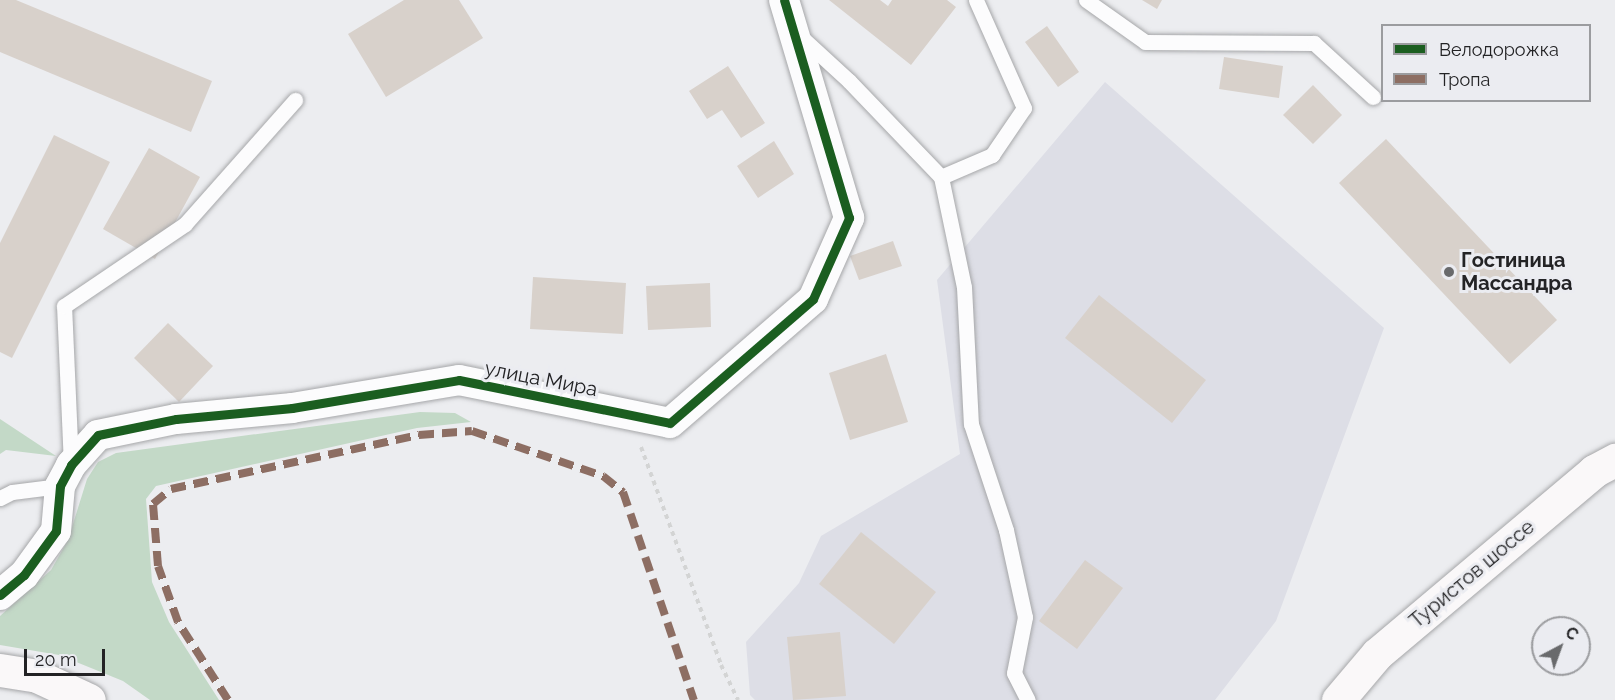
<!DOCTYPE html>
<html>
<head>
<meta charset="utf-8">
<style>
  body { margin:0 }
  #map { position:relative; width:1615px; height:700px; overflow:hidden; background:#ecedf0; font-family:Raleway,sans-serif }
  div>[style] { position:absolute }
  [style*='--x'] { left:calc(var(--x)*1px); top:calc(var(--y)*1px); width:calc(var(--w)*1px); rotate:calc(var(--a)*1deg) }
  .built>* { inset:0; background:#dddee6 }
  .green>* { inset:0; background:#c3d9c7 }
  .building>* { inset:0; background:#d8d1cb }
  .path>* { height:4px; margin-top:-2px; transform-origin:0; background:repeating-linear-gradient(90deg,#d3d4d4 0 4.5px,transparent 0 9px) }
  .roads { filter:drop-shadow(0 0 2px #a6a7a9) drop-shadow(0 0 2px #a6a7a9) }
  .lane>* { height:15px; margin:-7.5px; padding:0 7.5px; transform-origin:7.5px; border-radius:7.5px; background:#fcfcfd }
  .street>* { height:30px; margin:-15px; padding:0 15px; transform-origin:15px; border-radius:15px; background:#fcfcfd }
  .secondary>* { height:33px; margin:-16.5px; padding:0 16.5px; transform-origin:16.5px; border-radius:16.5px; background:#faf8f9 }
  .quiet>* { height:8px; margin-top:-4px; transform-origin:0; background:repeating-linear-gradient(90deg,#8d6e63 0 15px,transparent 0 23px) }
  .cycleway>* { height:9px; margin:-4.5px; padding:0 4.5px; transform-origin:4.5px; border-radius:4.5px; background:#1b5e20 }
  .dots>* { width:16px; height:16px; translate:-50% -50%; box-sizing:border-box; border:3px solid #ebecf1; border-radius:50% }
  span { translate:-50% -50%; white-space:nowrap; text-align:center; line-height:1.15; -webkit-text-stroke:6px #ebecf1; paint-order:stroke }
  .poi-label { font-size:20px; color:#232325; font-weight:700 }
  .left { translate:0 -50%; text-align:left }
  .street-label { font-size:20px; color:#232325 }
  .legend { position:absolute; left:1381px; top:24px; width:210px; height:78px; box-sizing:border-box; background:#ebecf1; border:2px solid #9b9c9f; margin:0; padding:8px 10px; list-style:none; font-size:18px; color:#232325 }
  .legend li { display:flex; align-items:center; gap:12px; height:30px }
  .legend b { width:30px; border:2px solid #9b9c9f }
  .north { position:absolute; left:1531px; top:616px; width:60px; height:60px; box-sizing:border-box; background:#ebecf1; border:2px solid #9b9c9f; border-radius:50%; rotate:41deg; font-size:16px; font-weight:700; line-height:24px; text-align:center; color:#232325 }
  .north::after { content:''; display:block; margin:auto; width:21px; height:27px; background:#696a6c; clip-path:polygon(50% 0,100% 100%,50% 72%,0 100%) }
  .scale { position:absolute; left:24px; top:649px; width:81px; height:27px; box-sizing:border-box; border:3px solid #232325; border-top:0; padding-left:8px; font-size:18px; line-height:21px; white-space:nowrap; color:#232325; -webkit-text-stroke:4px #ebecf1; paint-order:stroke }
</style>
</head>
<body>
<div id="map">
  <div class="built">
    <i style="clip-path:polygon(1105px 82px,1384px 328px,1276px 621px,1215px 700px,755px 700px,750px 695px,746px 642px,799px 583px,821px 536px,960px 454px,937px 280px)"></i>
  </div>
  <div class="green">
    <i style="clip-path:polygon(420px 412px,455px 413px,471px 422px,417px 428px,156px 486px,146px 499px,152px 582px,169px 622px,219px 700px,150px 700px,123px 681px,59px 655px,0 645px,0 616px,51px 570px,68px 540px,87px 479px,98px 462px,116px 453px)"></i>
    <i style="clip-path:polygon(0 419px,56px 456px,6px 450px,0 454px)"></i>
  </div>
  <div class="building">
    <i style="clip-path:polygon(0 0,16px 0,212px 81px,191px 132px,0 52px)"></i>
    <i style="clip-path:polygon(404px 0,459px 0,483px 38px,386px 97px,348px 34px)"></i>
    <i style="clip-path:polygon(829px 0,880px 0,888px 6px,892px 0,947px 0,956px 7px,911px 65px)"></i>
    <i style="clip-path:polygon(1142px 0,1162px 0,1157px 9px)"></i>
    <i style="clip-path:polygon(1047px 26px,1079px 72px,1058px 87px,1025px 42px)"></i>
    <i style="clip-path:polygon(1224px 57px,1283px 66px,1279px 98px,1219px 89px)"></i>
    <i style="clip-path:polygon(728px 66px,765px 123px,741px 138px,722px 110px,707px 119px,689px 91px)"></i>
    <i style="clip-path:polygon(1313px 85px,1342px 115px,1313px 144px,1283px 115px)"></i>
    <i style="clip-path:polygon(54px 135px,110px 162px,12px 358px,0 352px,0 243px)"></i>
    <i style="clip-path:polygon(1386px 139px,1557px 320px,1510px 364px,1339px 183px)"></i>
    <i style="clip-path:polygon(774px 141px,794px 174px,758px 198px,737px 166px)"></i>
    <i style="clip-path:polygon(149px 148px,200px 177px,155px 259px,103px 229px)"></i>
    <i style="clip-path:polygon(893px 241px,902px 266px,859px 280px,850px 256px)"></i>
    <i style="clip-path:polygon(533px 277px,626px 283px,623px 334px,530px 329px)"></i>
    <i style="clip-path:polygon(710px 283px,711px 327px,648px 330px,646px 286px)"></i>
    <i style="clip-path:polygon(1099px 295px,1206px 380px,1172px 423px,1065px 338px)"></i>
    <i style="clip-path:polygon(168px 323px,213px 366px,179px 402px,134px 358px)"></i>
    <i style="clip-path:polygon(886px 354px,908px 422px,850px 440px,829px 373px)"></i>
    <i style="clip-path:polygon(861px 532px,936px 592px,894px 644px,819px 584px)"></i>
    <i style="clip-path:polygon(1085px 560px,1123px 588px,1077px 649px,1039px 621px)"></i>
    <i style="clip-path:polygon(840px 632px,846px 696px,793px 700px,787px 637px)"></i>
  </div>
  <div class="path">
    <i style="--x:641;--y:447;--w:232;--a:69.8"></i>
    <i style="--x:721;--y:665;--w:39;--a:64"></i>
  </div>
  <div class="roads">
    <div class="lane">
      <i style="--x:1086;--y:0;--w:72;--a:35.4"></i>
      <i style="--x:1145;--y:42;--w:169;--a:0.3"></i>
      <i style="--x:1314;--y:43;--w:80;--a:42.5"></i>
      <i style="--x:800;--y:36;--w:67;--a:42.6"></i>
      <i style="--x:849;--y:81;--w:133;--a:46.2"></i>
      <i style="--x:941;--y:177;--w:112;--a:78.2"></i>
      <i style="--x:964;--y:287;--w:137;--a:87.1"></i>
      <i style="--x:971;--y:424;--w:112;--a:71.7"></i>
      <i style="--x:1006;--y:530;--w:89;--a:77.7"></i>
      <i style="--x:1025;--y:617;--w:57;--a:101.1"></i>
      <i style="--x:1014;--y:673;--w:30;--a:63"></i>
      <i style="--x:941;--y:177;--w:56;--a:-23.3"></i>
      <i style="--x:992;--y:155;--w:57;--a:-55.8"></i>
      <i style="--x:1024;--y:108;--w:118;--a:-114"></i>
      <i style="--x:71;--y:465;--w:159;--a:-92.5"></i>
      <i style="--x:64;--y:306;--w:146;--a:-34.1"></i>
      <i style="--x:185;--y:224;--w:166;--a:-48.4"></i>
      <i style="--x:0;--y:498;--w:13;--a:-27"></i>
      <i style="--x:12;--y:492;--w:48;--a:-7.1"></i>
    </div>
    <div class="street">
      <i style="--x:0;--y:595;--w:31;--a:-40"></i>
      <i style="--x:24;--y:575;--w:54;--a:-54"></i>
      <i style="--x:56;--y:531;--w:45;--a:-84.9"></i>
      <i style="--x:60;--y:486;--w:24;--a:-62"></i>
      <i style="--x:71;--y:465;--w:40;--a:-48"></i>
      <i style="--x:98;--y:435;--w:80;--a:-11.6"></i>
      <i style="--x:176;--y:419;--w:117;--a:-5.4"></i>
      <i style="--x:292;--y:408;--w:169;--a:-9.5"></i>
      <i style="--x:459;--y:380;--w:215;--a:11.5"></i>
      <i style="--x:670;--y:423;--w:189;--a:-40.9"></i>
      <i style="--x:813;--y:299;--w:89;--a:-66"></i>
      <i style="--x:849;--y:218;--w:227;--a:-106.6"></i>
    </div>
    <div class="secondary">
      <i style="--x:0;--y:670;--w:37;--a:9"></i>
      <i style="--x:37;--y:676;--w:57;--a:24.8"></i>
      <i style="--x:1338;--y:700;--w:60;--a:-49.7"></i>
      <i style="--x:1377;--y:654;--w:284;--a:-40.1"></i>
      <i style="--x:1594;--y:471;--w:24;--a:-28"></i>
    </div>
  </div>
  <div class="quiet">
    <i style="--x:228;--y:700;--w:93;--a:-122.7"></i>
    <i style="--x:178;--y:622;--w:59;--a:-109.7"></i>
    <i style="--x:158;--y:566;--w:62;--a:-94.6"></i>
    <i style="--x:153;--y:504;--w:23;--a:-40"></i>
    <i style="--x:171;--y:489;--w:254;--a:-12.3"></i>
    <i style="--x:419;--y:435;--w:53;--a:-4.3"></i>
    <i style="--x:472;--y:431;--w:139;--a:19"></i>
    <i style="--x:603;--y:476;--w:26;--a:39"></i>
    <i style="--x:623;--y:492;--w:220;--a:71.2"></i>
  </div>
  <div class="cycleway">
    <i style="--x:0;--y:595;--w:31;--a:-40"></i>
    <i style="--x:24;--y:575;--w:54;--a:-54"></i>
    <i style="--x:56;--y:531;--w:45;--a:-84.9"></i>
    <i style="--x:60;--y:486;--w:24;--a:-62"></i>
    <i style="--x:71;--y:465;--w:40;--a:-48"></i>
    <i style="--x:98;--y:435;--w:80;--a:-11.6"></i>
    <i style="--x:176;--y:419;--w:117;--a:-5.4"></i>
    <i style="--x:292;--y:408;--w:169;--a:-9.5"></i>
    <i style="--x:459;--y:380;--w:215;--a:11.5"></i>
    <i style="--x:670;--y:423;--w:189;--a:-40.9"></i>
    <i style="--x:813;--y:299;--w:89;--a:-66"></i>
    <i style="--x:849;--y:218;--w:227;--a:-106.6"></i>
  </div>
  <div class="dots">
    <i style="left:1449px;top:272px;background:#696a6c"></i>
  </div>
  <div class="poi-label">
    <span class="left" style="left:1461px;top:272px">Гостиница<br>Массандра</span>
  </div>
  <div class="street-label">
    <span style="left:541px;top:379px;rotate:11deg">улица Мира</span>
    <span style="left:1472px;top:574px;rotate:-40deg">Туристов шоссе</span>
  </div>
  <ul class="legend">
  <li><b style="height:8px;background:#1b5e20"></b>Велодорожка</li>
  <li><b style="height:8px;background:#8d6e63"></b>Тропа</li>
  </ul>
  <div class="north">С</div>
  <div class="scale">20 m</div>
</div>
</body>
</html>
